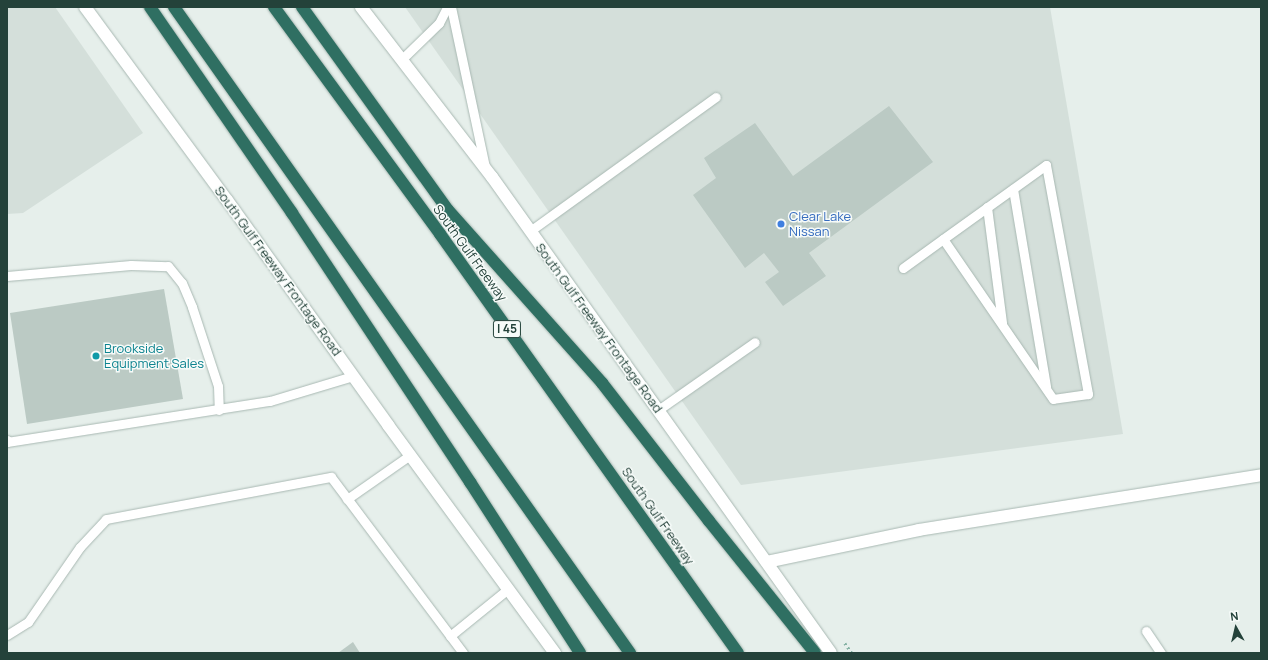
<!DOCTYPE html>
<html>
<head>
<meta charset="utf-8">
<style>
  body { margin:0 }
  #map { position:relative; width:1268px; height:660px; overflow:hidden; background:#e6efeb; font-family:Manrope,sans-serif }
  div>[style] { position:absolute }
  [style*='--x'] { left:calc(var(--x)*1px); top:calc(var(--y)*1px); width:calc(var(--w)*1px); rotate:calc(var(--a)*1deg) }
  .built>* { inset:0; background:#d4dfda }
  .building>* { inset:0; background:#bbcac4 }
  .path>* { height:2.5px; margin-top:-1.25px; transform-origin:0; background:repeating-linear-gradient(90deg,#86b3a5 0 2px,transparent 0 5px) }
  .roads { filter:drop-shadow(0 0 1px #a8b8b2) drop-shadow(0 0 1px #a8b8b2) }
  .lane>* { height:9px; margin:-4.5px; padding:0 4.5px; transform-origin:4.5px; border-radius:4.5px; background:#fff }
  .street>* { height:12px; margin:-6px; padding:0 6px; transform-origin:6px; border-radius:6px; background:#fff }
  .secondary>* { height:12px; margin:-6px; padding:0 6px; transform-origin:6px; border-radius:6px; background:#fff }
  .highway>* { height:12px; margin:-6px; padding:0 6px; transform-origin:6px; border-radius:6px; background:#2f6f62 }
  .dots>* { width:11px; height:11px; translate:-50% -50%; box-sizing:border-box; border:2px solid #f7fbf9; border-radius:50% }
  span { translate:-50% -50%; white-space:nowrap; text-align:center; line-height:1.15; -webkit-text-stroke:3px #f7fbf9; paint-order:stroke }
  .shield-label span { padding:1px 3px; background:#f7fbf9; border:1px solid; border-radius:3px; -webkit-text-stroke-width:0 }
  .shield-label { font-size:12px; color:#24423a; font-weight:700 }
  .shop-label { font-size:13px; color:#366cbe }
  .left { translate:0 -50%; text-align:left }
  .street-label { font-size:13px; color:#24423a }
  .culture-label { font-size:13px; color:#0d838f }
  .frame { position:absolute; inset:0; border:8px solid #24423a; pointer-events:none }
  .north { position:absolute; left:1216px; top:608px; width:40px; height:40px; -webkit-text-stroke:3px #f7fbf9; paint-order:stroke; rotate:352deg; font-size:11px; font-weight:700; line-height:16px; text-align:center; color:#24423a }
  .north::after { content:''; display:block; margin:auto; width:14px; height:18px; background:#24423a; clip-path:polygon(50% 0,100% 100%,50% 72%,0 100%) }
</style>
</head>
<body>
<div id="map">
  <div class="built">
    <i style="clip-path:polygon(7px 7px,55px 7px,143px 133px,23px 213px,7px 214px)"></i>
    <i style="clip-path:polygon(405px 7px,1050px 7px,1123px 434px,741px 485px)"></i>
  </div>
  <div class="building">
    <i style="clip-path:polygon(889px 106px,933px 162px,809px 253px,826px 276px,783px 306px,765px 282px,779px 272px,764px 253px,745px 268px,693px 195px,716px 178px,704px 158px,755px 123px,793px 176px)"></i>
    <i style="clip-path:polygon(164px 289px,183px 399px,27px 424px,10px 313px)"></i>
    <i style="clip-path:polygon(353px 642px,360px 653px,338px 653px)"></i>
  </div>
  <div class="path">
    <i style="--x:845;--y:643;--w:12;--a:55"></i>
  </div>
  <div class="roads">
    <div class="lane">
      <i style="--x:451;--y:7;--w:164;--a:78"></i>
      <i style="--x:401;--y:60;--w:53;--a:-44.2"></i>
      <i style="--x:439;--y:23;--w:18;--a:-63"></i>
      <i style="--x:1013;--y:189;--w:201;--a:80.5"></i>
      <i style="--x:987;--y:207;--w:117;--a:82.6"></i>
      <i style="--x:530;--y:231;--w:229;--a:-35.8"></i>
      <i style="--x:903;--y:268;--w:49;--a:-35.9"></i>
      <i style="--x:943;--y:239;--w:127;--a:-35.7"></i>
      <i style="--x:1046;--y:165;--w:233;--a:79.6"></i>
      <i style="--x:1088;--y:394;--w:35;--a:172"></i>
      <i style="--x:1053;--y:399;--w:194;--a:-124.5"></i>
      <i style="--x:7;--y:276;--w:124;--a:-5.1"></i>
      <i style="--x:131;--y:265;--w:37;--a:2"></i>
      <i style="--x:168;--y:266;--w:22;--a:51"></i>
      <i style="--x:182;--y:283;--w:26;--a:67"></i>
      <i style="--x:192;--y:307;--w:83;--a:71.8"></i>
      <i style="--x:218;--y:386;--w:24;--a:88"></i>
      <i style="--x:658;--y:410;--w:118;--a:-35"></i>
      <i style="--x:7;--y:440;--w:2;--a:90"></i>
      <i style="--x:7;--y:442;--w:266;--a:-8.9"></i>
      <i style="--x:270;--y:401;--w:87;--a:-16.8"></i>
      <i style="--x:347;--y:499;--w:77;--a:-34.9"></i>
      <i style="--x:1146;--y:631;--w:27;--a:56"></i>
      <i style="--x:7;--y:635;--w:25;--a:-32"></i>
      <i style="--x:28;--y:622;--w:91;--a:-55.3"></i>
      <i style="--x:80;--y:547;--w:38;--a:-47"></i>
      <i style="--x:106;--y:519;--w:229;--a:-10.6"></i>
      <i style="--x:331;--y:477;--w:220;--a:53.1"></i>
      <i style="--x:450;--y:636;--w:75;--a:-39"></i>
    </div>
    <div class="street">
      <i style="--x:767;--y:562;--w:155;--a:-11.9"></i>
      <i style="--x:919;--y:530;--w:346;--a:-9.1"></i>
    </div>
    <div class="secondary">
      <i style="--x:85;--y:7;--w:240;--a:53.7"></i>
      <i style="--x:227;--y:200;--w:277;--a:54.4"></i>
      <i style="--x:388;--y:425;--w:283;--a:53.8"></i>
      <i style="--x:361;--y:7;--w:215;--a:52.4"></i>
      <i style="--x:492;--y:177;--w:584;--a:54.54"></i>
    </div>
    <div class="highway">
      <i style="--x:150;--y:7;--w:250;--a:55.4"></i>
      <i style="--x:292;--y:213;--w:323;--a:56.5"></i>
      <i style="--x:470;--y:482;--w:203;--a:57.2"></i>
      <i style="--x:174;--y:7;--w:791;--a:54.78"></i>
      <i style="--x:274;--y:7;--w:281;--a:53.8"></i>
      <i style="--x:440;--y:234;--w:514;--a:54.58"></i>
      <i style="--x:302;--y:7;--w:250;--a:54.3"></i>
      <i style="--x:448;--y:210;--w:232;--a:48.3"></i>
      <i style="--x:602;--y:383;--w:175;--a:52.2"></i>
      <i style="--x:709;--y:521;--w:169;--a:51.2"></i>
    </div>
  </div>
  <div class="dots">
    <i style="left:781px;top:224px;background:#3f7fe0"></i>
    <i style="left:96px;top:356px;background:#0f9aa8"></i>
  </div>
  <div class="shield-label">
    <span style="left:507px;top:329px">I 45</span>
  </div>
  <div class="shop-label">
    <span class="left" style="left:789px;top:224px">Clear Lake<br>Nissan</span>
  </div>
  <div class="street-label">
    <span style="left:470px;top:253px;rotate:54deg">South Gulf Freeway</span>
    <span style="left:278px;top:271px;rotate:54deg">South Gulf Freeway Frontage Road</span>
    <span style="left:599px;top:328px;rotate:54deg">South Gulf Freeway Frontage Road</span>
    <span style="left:658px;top:516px;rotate:55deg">South Gulf Freeway</span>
  </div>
  <div class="culture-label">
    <span class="left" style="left:104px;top:356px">Brookside<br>Equipment Sales</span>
  </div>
  <div class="frame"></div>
  <div class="north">N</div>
</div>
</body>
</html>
